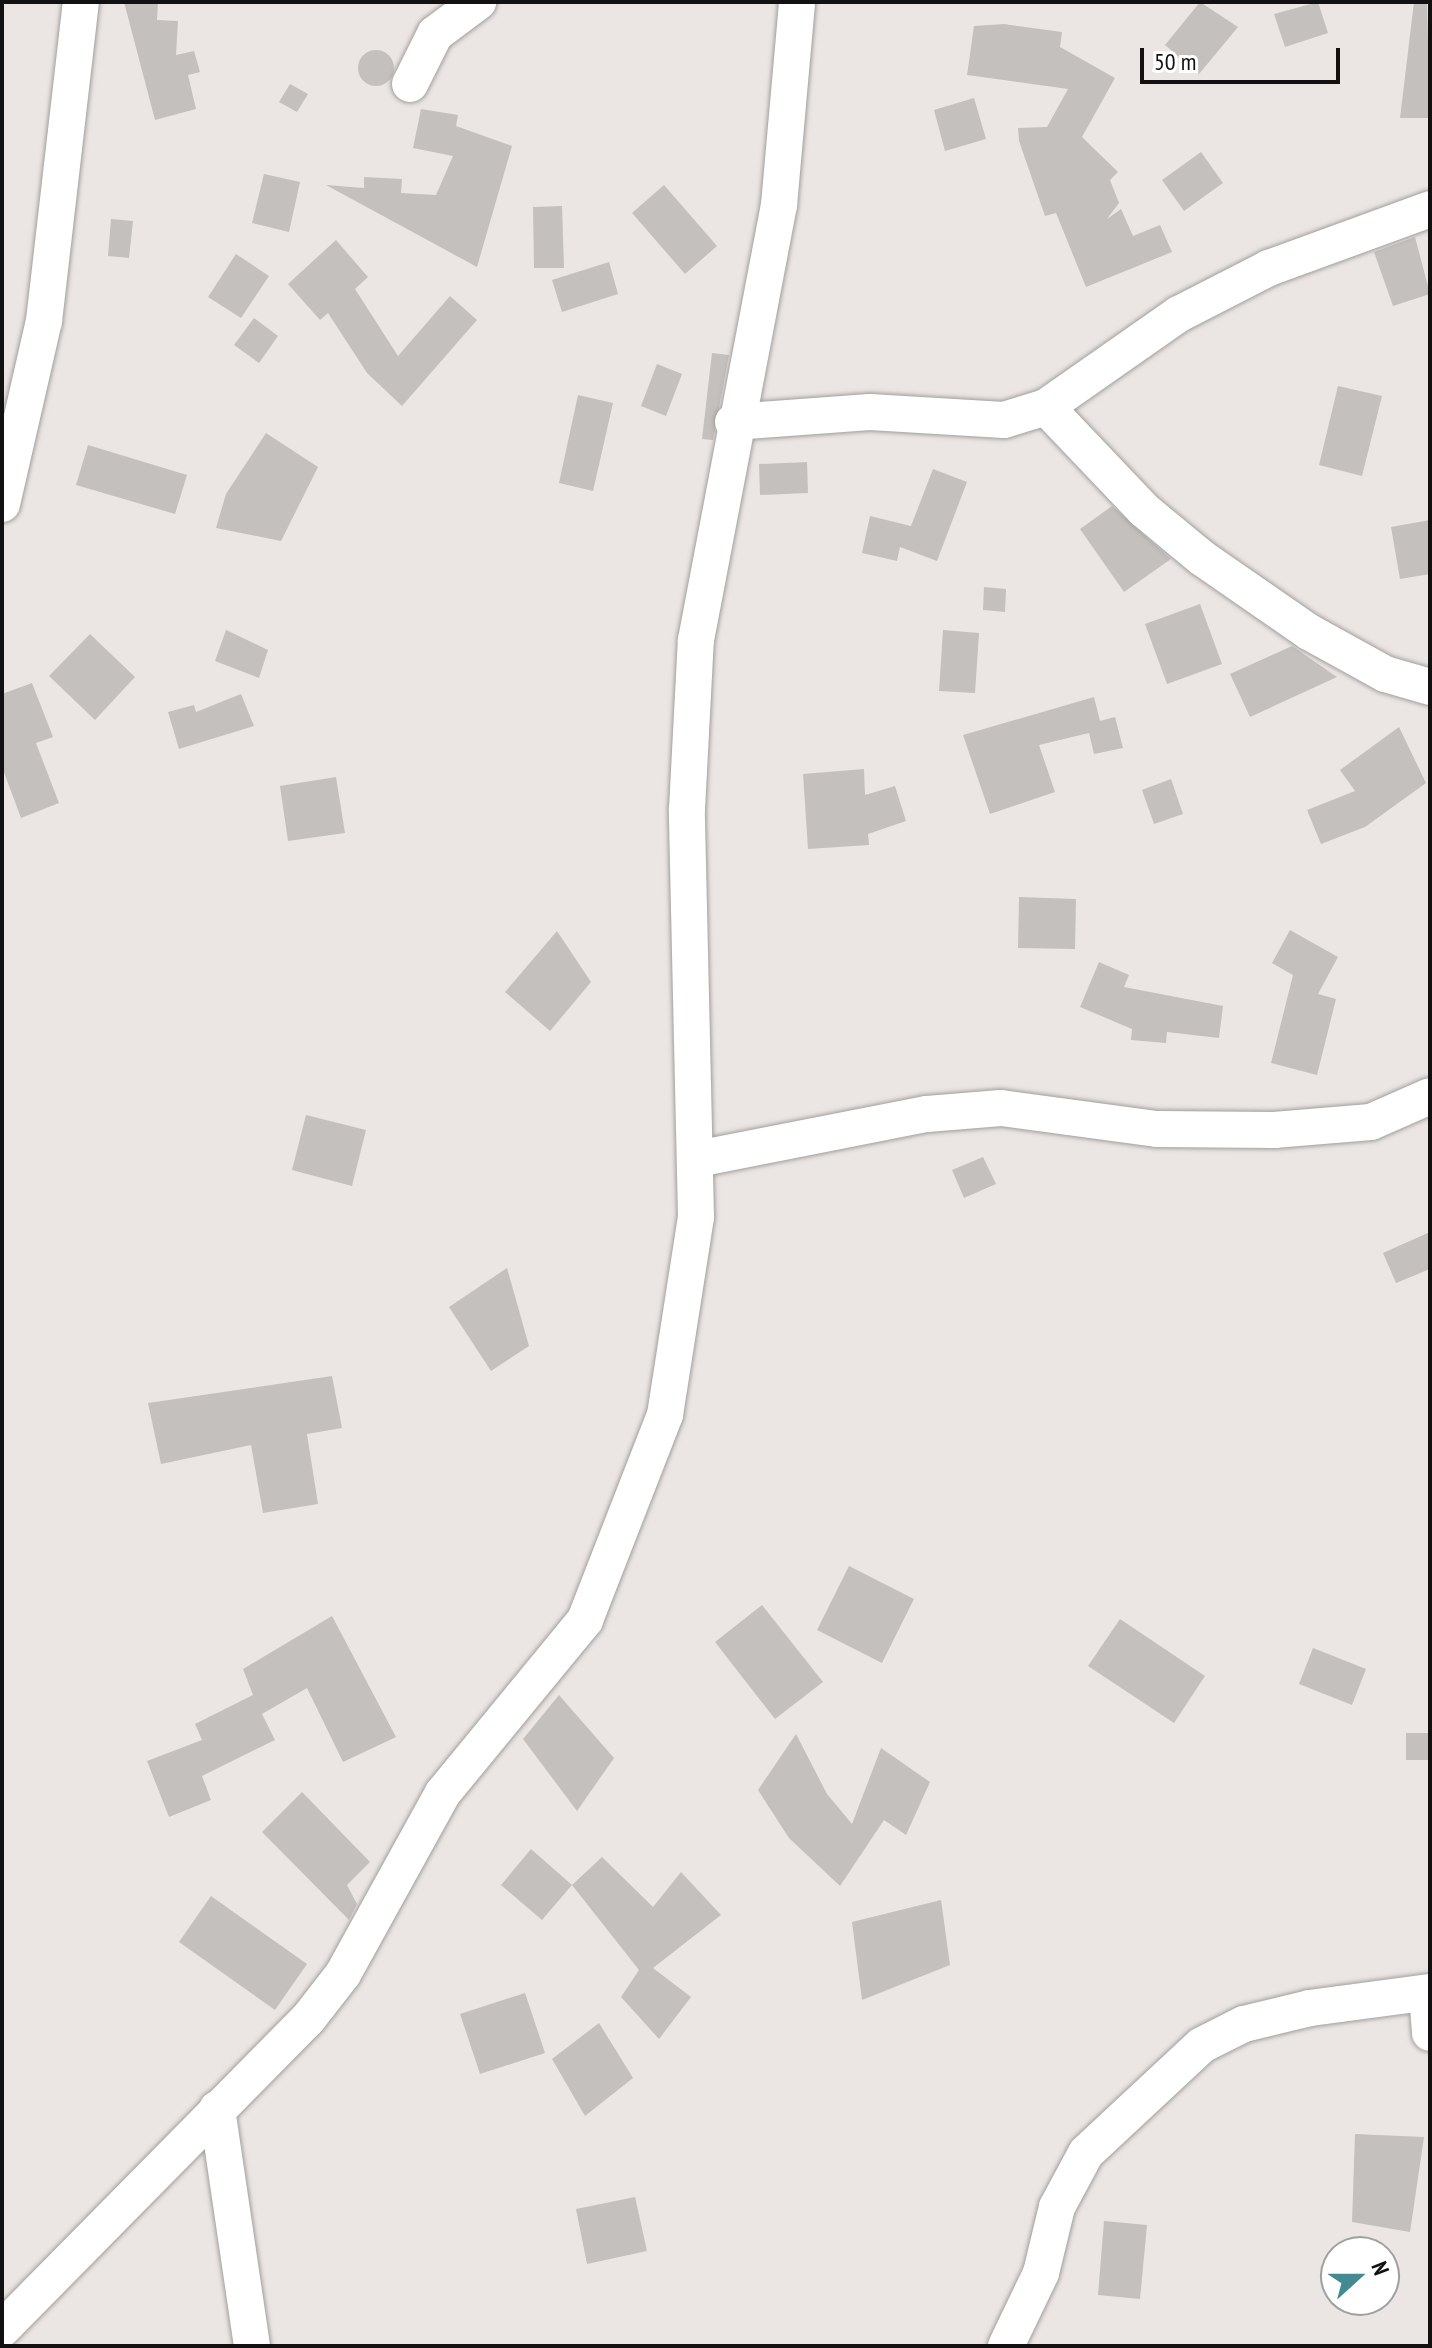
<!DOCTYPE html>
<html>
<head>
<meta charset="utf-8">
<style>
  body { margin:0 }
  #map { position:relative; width:1432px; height:2348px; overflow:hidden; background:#ebe6e4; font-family:"PT Sans Narrow",sans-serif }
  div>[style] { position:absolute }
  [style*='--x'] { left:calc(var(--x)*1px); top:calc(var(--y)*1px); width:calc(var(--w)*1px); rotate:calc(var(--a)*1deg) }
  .building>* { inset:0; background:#c4c0be }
  .round { border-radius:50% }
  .roads { filter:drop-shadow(0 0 2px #a29e9c) drop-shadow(0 0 2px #a29e9c) }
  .minor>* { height:36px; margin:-18px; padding:0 18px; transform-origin:18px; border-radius:18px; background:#fff }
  span { translate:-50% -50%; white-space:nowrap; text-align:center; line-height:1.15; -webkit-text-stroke:8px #fff; paint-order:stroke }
  .frame { position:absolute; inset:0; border:4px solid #121010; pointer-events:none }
  .north { position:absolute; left:1320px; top:2236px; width:80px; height:80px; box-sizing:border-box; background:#fff; border:2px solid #a09f9f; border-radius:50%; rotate:69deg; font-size:22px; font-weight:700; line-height:32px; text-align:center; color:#121010 }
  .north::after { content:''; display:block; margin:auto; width:28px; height:36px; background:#438a92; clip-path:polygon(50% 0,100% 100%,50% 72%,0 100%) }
  .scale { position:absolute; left:1140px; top:48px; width:200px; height:36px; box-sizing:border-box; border:4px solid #121010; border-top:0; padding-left:10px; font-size:24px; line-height:28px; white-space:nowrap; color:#121010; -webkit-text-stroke:6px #fff; paint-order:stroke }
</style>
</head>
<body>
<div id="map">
  <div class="building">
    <i style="clip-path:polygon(124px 2px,158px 2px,157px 20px,178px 21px,176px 55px,194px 51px,200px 72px,188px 75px,196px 109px,155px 120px)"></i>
    <i style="clip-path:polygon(1200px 2px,1238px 27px,1199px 74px,1165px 45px)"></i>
    <i style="clip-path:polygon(1318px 2px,1328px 33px,1285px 47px,1274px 14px)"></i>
    <i style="clip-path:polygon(1414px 2px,1427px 2px,1430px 118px,1400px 118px)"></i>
    <i style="clip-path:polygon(1004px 24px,1062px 32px,1060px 47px,1115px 78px,1082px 137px,1118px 172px,1110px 180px,1119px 203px,1107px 219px,1121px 209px,1133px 236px,1160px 225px,1172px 252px,1086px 287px,1056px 213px,1045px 216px,1019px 141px,1018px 128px,1047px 127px,1068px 89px,967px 75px,974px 26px)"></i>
    <i class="round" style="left:358px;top:50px;width:36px;height:36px"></i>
    <i style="clip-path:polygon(290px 84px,308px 94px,297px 112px,279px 102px)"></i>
    <i style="clip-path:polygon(974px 98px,986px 139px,945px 151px,934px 110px)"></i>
    <i style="clip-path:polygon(421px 109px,458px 115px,456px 126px,512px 146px,477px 267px,326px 185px,364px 188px,364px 177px,402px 179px,401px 193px,436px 195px,453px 156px,413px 148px)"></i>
    <i style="clip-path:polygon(1201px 152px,1223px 183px,1184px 211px,1162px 180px)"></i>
    <i style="clip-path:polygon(264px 174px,300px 182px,289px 232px,252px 223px)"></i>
    <i style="clip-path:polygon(664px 185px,717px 246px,685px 274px,632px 213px)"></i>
    <i style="clip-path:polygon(562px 206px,564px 268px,534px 268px,533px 207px)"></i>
    <i style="clip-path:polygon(111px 219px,133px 221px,129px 258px,108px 256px)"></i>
    <i style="clip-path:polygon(1415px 237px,1430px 294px,1393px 306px,1374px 252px)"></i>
    <i style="clip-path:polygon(336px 240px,368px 277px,355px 289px,398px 356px,450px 296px,477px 320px,402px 406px,367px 373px,328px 313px,320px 320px,288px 284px)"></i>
    <i style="clip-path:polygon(236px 254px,269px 276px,241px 318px,208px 297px)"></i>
    <i style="clip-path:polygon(609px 262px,618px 294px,562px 312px,552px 280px)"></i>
    <i style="clip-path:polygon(254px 318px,278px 336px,259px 363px,234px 345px)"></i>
    <i style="clip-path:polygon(712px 353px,729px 355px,713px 440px,702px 439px)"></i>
    <i style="clip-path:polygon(657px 364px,682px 374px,666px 416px,641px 406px)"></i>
    <i style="clip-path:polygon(1338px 386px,1382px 396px,1362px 476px,1319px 465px)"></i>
    <i style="clip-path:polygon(578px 395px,613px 403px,593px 491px,559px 483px)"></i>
    <i style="clip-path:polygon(266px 433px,318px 467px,281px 541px,216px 528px,226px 494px)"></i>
    <i style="clip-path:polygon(88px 445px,187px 475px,175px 514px,76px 485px)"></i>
    <i style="clip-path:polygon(807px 462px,808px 493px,760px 495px,759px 464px)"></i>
    <i style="clip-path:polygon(933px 469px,967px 482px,937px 561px,900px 547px,897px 561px,862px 553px,870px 516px,911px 526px)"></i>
    <i style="clip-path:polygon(1112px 506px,1171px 559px,1124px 592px,1080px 529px)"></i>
    <i style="clip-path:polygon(1430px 520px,1430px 574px,1400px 579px,1391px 527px)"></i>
    <i style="clip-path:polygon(984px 587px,1006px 589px,1005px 612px,983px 610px)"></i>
    <i style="clip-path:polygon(1200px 604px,1222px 664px,1167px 684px,1145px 624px)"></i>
    <i style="clip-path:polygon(226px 630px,268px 650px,259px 678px,215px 661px)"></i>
    <i style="clip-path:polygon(943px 630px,979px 633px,975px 693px,939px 691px)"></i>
    <i style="clip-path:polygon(90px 634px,135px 677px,95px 720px,49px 676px)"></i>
    <i style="clip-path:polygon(1292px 646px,1337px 677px,1250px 717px,1230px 674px)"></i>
    <i style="clip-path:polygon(32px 683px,53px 737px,36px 743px,59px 803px,21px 818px,2px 767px,2px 694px)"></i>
    <i style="clip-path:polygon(241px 694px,254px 726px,179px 749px,168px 712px,194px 705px,196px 712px)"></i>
    <i style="clip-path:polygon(1094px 697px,1100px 721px,1115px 717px,1123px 748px,1094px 754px,1089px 733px,1039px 745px,1055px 792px,990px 814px,963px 735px)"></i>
    <i style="clip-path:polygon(1399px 727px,1426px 783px,1365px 827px,1321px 844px,1307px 810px,1355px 791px,1340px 770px)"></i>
    <i style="clip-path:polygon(864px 769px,865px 795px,895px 786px,906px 821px,868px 834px,869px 845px,808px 849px,803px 774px)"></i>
    <i style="clip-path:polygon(336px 777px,345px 833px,288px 841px,280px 786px)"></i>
    <i style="clip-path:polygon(1171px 779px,1183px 814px,1154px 824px,1142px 790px)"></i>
    <i style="clip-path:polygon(1019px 897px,1076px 899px,1075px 949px,1018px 948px)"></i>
    <i style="clip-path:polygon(1290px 930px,1338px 957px,1318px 994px,1336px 999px,1317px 1075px,1271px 1063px,1293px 975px,1272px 963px)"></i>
    <i style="clip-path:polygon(557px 931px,591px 982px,550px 1031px,505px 992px)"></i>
    <i style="clip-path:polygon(1099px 962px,1129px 975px,1124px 987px,1223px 1006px,1219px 1038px,1167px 1032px,1166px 1043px,1131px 1040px,1132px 1029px,1080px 1007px)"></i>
    <i style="clip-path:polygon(306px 1115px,366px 1130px,352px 1186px,292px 1170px)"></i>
    <i style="clip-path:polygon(983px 1157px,996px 1184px,964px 1198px,952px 1170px)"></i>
    <i style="clip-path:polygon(1430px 1232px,1430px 1269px,1396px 1283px,1383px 1253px)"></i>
    <i style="clip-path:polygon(507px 1268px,529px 1346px,491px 1371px,449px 1307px)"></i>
    <i style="clip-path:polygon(332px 1376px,342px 1428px,307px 1434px,318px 1504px,263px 1513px,251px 1445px,161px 1464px,148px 1403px)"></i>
    <i style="clip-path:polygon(849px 1566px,914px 1599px,882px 1663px,817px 1630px)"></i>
    <i style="clip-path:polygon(762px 1605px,823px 1682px,775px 1719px,715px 1642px)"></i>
    <i style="clip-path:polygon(332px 1616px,396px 1737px,343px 1762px,307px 1688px,262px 1714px,275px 1740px,202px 1776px,211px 1800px,169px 1817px,147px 1761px,202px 1740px,195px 1724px,253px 1695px,243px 1669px)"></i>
    <i style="clip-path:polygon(1120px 1619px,1205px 1676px,1174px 1723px,1088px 1666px)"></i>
    <i style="clip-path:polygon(1313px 1648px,1366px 1669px,1352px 1705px,1299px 1684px)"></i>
    <i style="clip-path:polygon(559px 1695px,614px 1758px,577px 1811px,523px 1739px)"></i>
    <i style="clip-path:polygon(1406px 1733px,1430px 1733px,1430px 1760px,1406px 1760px)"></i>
    <i style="clip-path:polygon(796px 1734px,827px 1794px,852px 1824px,881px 1748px,930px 1782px,906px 1835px,884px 1820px,840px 1886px,789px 1838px,758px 1790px)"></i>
    <i style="clip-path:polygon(302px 1792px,370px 1862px,347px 1885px,357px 1904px,349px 1920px,262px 1832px)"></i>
    <i style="clip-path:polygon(531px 1849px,572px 1885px,542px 1920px,501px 1885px)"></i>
    <i style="clip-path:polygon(602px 1857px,653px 1907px,681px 1872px,721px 1915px,653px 1968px,691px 1997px,659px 2039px,621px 1997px,639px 1970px,572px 1885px)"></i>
    <i style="clip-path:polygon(211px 1896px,307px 1964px,275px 2010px,179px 1942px)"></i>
    <i style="clip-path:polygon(941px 1900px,950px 1965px,862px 2000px,852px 1922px)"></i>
    <i style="clip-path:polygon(525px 1993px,545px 2053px,480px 2074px,460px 2014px)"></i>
    <i style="clip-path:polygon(599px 2023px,633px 2078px,585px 2116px,552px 2059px)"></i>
    <i style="clip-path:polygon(1355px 2134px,1424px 2137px,1410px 2232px,1352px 2222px)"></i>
    <i style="clip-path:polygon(635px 2197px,647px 2251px,587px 2264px,576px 2209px)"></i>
    <i style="clip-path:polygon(1104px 2221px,1147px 2225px,1140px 2299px,1098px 2295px)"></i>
  </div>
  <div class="roads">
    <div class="minor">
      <i style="--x:410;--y:84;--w:56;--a:-63.4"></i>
      <i style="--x:435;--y:34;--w:54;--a:-36.7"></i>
      <i style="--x:1046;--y:407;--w:142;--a:46.4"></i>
      <i style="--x:1144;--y:510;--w:75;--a:39.6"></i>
      <i style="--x:1202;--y:558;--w:130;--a:34.7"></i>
      <i style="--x:1309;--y:632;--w:87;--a:28.9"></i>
      <i style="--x:1385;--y:674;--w:47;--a:16.1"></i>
      <i style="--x:733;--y:422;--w:137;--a:-4.2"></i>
      <i style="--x:870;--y:412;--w:134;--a:3.4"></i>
      <i style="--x:1004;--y:420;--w:44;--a:-17.2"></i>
      <i style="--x:1046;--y:407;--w:162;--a:-35"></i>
      <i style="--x:1179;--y:314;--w:101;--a:-27.1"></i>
      <i style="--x:1269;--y:268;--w:171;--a:-20.1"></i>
      <i style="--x:2;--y:504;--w:188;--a:-77.1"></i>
      <i style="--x:44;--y:321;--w:321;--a:-83.4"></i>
      <i style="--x:697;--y:1159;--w:234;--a:-11.1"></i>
      <i style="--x:927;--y:1114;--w:74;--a:-4.6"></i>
      <i style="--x:1001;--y:1108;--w:157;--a:7.7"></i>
      <i style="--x:1157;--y:1129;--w:117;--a:0.5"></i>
      <i style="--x:1274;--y:1130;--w:97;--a:-4.7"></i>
      <i style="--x:1371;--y:1122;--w:64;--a:-23.8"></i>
      <i style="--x:1427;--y:1993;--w:40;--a:85.7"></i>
      <i style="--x:217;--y:2109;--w:240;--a:81.6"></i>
      <i style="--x:2;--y:2329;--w:436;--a:-45.4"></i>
      <i style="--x:308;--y:2019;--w:57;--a:-52.1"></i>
      <i style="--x:343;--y:1974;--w:207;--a:-61.1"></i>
      <i style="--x:443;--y:1793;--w:224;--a:-50.6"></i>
      <i style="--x:585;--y:1620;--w:220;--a:-68.7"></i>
      <i style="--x:665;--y:1415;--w:200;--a:-81.1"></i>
      <i style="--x:696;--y:1217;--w:408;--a:-91.3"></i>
      <i style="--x:687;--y:809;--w:169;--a:-87"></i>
      <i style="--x:696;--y:640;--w:443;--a:-79.2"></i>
      <i style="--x:779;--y:205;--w:204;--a:-84.9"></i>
      <i style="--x:1006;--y:2346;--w:81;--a:-64.4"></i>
      <i style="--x:1041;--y:2273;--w:68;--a:-76.4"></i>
      <i style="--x:1057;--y:2207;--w:61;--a:-61.8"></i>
      <i style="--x:1086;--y:2153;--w:158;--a:-43"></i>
      <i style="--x:1202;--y:2045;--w:47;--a:-26.6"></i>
      <i style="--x:1244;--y:2024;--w:68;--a:-13.6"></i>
      <i style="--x:1310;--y:2008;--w:121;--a:-7.6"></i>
    </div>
  </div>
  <div class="frame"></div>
  <div class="north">N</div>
  <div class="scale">50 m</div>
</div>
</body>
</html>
